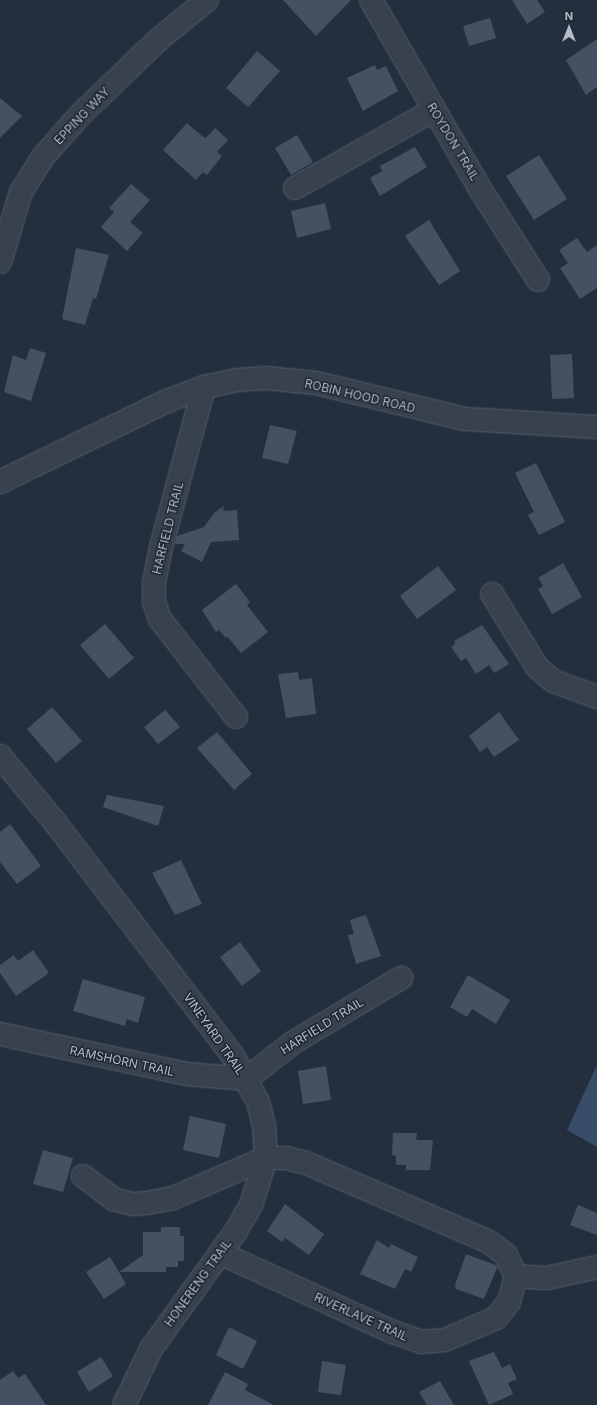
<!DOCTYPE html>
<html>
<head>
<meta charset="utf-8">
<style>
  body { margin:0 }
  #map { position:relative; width:597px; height:1405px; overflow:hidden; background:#242f3e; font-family:Inter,sans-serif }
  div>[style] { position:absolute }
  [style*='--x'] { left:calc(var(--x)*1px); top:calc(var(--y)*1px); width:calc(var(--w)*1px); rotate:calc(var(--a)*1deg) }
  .water>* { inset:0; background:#394c67 }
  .building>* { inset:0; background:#455162 }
  .roads { filter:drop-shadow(0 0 1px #565f6c) drop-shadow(0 0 1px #565f6c) }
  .minor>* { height:22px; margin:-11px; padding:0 11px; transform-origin:11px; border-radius:11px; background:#38414e }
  span { translate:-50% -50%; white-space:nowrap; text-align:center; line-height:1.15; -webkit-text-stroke:3px #1d2633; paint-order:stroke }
  .street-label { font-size:12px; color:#b4bcc9 }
  .north { position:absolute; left:549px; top:8px; width:40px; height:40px; -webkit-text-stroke:3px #1d2633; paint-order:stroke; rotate:0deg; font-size:11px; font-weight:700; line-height:16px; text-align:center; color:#b4bcc9 }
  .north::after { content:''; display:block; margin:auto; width:14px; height:18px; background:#b4bcc9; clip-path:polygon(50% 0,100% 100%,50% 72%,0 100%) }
</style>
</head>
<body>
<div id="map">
  <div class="water">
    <i style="clip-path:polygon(597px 1065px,597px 1147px,567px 1130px)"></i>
  </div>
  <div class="building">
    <i style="clip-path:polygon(283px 0,351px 0,316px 36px)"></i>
    <i style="clip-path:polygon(512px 0,537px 0,545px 12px,527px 24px)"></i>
    <i style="clip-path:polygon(490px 18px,496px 38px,469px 46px,463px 26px)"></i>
    <i style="clip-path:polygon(597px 39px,597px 87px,586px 95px,566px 60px)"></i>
    <i style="clip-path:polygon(257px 51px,280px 71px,248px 107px,226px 88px)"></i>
    <i style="clip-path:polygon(375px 65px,377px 70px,386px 66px,398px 91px,363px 111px,347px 78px)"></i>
    <i style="clip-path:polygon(0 98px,22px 116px,0 138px)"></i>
    <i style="clip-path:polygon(187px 123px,202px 136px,206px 138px,215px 128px,228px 140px,217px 152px,222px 156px,207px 175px,203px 172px,196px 180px,163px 150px)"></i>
    <i style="clip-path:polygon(297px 135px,313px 162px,291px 175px,275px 148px)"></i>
    <i style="clip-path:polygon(415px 147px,427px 167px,380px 196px,370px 178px,382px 171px,380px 166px)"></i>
    <i style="clip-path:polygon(539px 155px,567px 199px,534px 220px,506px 176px)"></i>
    <i style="clip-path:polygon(131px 184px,150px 200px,130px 222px,143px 233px,127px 251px,101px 227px,114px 212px,109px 208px)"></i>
    <i style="clip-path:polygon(325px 203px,331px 229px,297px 238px,291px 211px)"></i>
    <i style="clip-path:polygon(429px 220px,460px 271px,439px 285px,405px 236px)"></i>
    <i style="clip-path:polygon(577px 238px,587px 252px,597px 245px,597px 288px,580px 299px,560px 268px,568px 263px,559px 250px)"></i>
    <i style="clip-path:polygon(76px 248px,109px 255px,96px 299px,93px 298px,85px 325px,62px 319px)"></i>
    <i style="clip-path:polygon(30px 348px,46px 353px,31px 401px,4px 392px,13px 355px,26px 360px)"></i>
    <i style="clip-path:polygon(572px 354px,574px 398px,552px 399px,550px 355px)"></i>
    <i style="clip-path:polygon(270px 425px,297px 431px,288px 464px,262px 458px)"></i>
    <i style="clip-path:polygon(536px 463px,565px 522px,539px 535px,528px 515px,534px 512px,515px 473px)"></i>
    <i style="clip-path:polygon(224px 506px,223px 511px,237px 510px,239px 540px,211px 542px,202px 562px,181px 551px,185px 544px,175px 544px,177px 536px,204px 527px,215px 512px)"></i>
    <i style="clip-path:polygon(563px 563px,582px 597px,552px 614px,538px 589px,543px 586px,538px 578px)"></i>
    <i style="clip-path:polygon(438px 566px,456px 590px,417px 619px,400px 596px)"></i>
    <i style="clip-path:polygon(236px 584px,250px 602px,247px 605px,268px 632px,241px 653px,227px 636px,226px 638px,219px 630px,216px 632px,202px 610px)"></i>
    <i style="clip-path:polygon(105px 624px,134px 658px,109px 679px,80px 645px)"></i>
    <i style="clip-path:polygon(482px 625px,509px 664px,494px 673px,489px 665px,476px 674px,466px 658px,461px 661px,451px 647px,455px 644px,454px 641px)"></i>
    <i style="clip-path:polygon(298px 672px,299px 680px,312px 678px,316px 714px,286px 718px,278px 674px)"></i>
    <i style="clip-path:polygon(52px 707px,82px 741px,56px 763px,27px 729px)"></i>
    <i style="clip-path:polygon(165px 710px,180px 727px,158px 744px,144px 727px)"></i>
    <i style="clip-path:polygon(499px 712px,519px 740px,494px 757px,487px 747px,480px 752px,469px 736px)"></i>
    <i style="clip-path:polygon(217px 732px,252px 774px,234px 790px,197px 748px)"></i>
    <i style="clip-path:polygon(107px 795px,164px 806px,158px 826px,103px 807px)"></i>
    <i style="clip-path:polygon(10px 824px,41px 866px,17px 884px,0 862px,0 832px)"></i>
    <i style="clip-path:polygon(181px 860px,202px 904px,175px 915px,152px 873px)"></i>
    <i style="clip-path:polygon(366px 915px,381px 956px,356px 964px,348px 935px,354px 934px,350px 920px)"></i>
    <i style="clip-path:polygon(240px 942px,261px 971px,242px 986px,220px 957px)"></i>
    <i style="clip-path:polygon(33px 950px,49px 973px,16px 996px,0 973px,0 965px,14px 955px,18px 961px)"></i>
    <i style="clip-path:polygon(468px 975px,510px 1000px,496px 1024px,472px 1009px,467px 1017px,450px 1007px)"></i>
    <i style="clip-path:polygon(83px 979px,145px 997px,138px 1023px,127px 1019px,125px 1026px,73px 1011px)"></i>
    <i style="clip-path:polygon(326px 1066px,331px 1100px,303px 1104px,298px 1071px)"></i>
    <i style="clip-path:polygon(190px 1116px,226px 1124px,219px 1158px,183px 1150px)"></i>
    <i style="clip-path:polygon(393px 1133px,417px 1133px,416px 1140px,433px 1140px,430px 1170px,406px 1170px,406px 1165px,396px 1165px,396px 1156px,392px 1155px)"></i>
    <i style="clip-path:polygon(43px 1150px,73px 1158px,63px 1192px,33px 1184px)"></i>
    <i style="clip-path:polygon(285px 1204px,324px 1234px,309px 1255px,285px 1238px,282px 1242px,267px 1231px)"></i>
    <i style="clip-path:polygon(578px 1205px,597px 1213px,597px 1235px,570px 1225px)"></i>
    <i style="clip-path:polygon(161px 1227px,180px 1227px,180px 1236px,184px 1236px,184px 1261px,178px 1261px,178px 1267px,166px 1267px,166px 1272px,119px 1272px,126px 1284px,104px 1299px,86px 1272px,110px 1257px,119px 1272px,143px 1255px,143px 1232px,161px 1232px)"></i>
    <i style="clip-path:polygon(377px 1240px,389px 1248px,391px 1244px,418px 1257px,411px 1272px,405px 1269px,395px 1289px,360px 1274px)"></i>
    <i style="clip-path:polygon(466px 1254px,498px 1266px,484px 1299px,456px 1289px,455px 1285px)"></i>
    <i style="clip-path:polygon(229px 1327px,257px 1341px,243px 1369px,216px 1355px)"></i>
    <i style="clip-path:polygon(494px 1352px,502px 1368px,510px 1364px,517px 1379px,508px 1383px,513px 1394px,489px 1405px,469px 1361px)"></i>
    <i style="clip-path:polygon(101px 1357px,113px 1376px,89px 1392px,77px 1372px)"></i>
    <i style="clip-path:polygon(322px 1361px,346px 1365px,341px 1395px,318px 1392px)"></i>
    <i style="clip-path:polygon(13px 1371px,18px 1378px,25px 1374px,46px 1405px,0 1405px,0 1380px)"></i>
    <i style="clip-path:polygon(225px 1372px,248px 1384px,245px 1390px,274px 1405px,208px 1405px)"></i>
    <i style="clip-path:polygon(440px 1381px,454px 1405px,427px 1405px,419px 1392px)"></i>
  </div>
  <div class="roads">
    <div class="minor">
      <i style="--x:371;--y:0;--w:222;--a:60"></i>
      <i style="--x:482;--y:192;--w:104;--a:57.5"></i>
      <i style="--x:295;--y:188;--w:159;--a:-29.3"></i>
      <i style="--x:0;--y:262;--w:73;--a:-73.3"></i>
      <i style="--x:21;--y:192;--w:40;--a:-58"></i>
      <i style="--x:42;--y:158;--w:57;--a:-48.5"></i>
      <i style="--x:80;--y:115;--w:110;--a:-43.9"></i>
      <i style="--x:159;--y:39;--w:62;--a:-39.1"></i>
      <i style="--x:204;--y:387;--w:166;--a:105"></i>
      <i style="--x:161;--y:547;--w:37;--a:101"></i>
      <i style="--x:154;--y:583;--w:19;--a:90"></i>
      <i style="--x:154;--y:602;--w:18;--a:71"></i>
      <i style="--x:160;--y:619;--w:124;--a:52.2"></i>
      <i style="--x:0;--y:482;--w:186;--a:-25.9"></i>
      <i style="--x:167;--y:401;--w:40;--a:-21"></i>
      <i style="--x:204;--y:387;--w:34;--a:-12"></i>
      <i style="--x:237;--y:380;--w:29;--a:-4"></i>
      <i style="--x:266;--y:378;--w:50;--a:5.7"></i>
      <i style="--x:316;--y:383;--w:153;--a:13.6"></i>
      <i style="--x:465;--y:419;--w:132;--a:3.5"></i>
      <i style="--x:492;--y:594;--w:86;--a:58.3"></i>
      <i style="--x:537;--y:667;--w:21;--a:41"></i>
      <i style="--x:553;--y:681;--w:47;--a:20"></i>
      <i style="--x:0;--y:756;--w:85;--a:50.3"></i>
      <i style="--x:54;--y:821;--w:295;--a:52.7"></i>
      <i style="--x:233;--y:1056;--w:52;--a:61.5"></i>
      <i style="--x:258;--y:1102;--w:25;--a:76"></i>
      <i style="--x:264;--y:1126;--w:32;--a:86"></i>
      <i style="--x:266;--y:1158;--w:49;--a:107.7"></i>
      <i style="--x:251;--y:1205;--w:30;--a:120"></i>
      <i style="--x:236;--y:1231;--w:145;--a:125.8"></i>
      <i style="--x:151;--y:1349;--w:62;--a:115.7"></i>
      <i style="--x:0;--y:1034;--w:191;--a:12.1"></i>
      <i style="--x:187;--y:1074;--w:59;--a:4.8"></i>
      <i style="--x:246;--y:1079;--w:61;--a:-37.6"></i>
      <i style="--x:294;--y:1042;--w:125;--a:-30.9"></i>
      <i style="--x:83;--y:1176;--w:38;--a:37"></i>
      <i style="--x:113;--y:1199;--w:21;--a:14"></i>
      <i style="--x:133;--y:1204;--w:13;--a:-4"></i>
      <i style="--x:146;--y:1203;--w:27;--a:-10"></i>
      <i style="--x:173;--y:1198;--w:101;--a:-23.3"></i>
      <i style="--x:266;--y:1158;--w:20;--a:0"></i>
      <i style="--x:286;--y:1158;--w:21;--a:14"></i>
      <i style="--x:306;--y:1163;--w:199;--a:23.3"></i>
      <i style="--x:489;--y:1242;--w:21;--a:37"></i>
      <i style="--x:506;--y:1255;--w:23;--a:65"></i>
      <i style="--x:220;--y:1253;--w:187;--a:24.6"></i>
      <i style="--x:390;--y:1331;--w:34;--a:19"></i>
      <i style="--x:422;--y:1342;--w:23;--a:-5"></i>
      <i style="--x:445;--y:1340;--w:56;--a:-23.3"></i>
      <i style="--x:496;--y:1318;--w:21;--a:-51"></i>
      <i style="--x:509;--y:1302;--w:27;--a:-75"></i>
      <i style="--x:516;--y:1276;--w:31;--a:4"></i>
      <i style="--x:547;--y:1278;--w:51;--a:-12.4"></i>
    </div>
  </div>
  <div class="street-label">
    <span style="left:82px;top:116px;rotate:-46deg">EPPING WAY</span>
    <span style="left:453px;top:142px;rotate:59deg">ROYDON TRAIL</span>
    <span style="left:360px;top:396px;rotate:13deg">ROBIN HOOD ROAD</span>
    <span style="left:168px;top:528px;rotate:-76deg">HARFIELD TRAIL</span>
    <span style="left:322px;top:1026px;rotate:-32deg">HARFIELD TRAIL</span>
    <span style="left:214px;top:1034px;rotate:55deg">VINEYARD TRAIL</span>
    <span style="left:122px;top:1061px;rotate:12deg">RAMSHORN TRAIL</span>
    <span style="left:198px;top:1283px;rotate:-54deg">HONERENG TRAIL</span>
    <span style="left:361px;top:1317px;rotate:24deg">RIVERLAVE TRAIL</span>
  </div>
  <div class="north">N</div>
</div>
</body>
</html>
